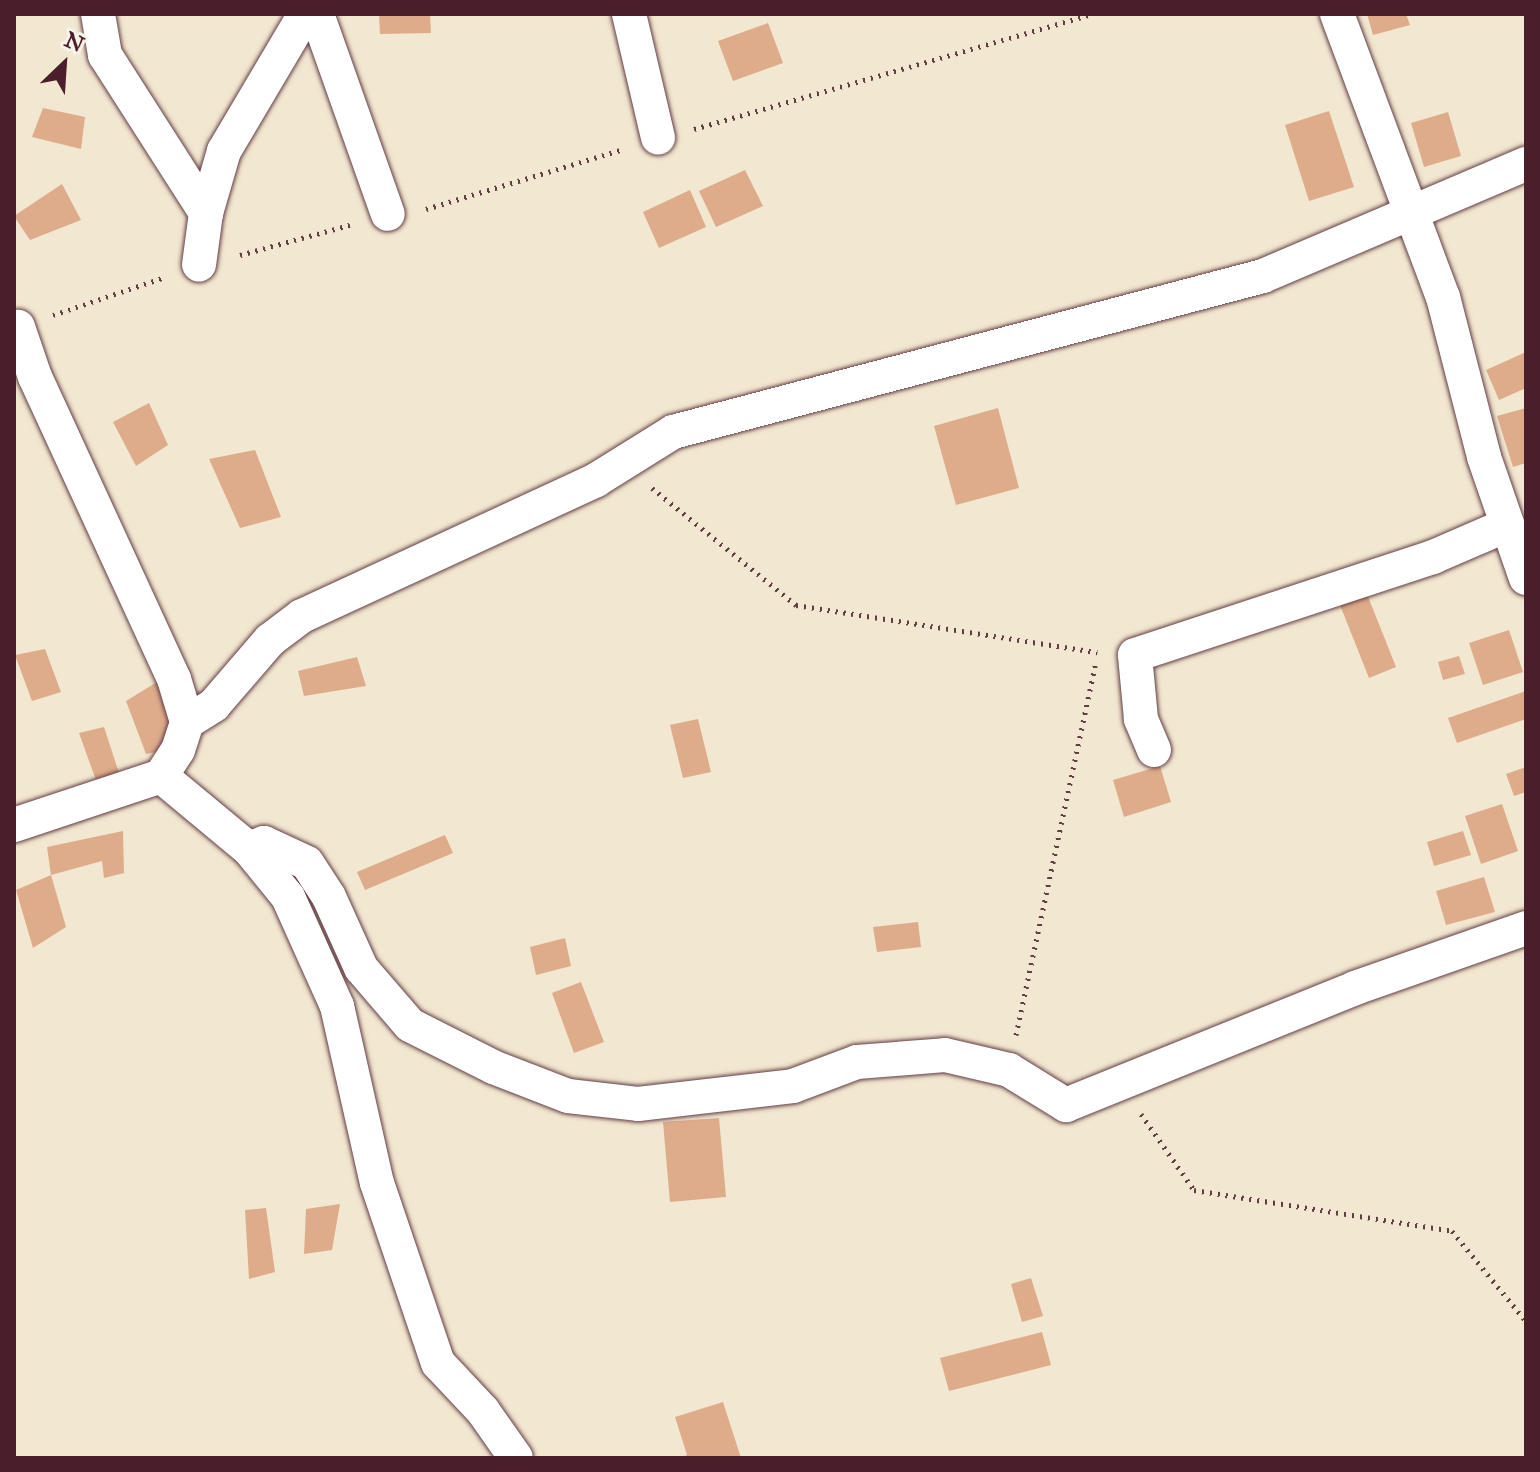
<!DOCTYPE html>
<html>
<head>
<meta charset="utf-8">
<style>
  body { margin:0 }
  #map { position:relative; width:1540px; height:1472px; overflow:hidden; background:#f2e7d0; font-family:"IM FELL Great Primer",serif }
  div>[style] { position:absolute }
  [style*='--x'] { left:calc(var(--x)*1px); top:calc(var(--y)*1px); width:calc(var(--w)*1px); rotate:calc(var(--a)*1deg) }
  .building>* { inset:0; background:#deac8a }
  .path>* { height:5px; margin-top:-2.5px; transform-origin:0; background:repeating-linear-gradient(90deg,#633d44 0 2px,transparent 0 8px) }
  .roads { filter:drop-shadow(0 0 2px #633d44) drop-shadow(0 0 2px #633d44) }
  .minor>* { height:34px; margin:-17px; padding:0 17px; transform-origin:17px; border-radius:17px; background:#fff }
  span { translate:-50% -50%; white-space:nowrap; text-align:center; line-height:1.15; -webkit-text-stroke:7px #f7f3e8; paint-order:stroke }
  .frame { position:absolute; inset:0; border:16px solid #4a1f2b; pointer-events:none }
  .north { position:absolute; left:24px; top:24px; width:80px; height:80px; -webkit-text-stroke:6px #f7f3e8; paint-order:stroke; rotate:25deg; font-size:22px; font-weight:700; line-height:32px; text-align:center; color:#4a1f2b }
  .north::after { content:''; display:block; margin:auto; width:28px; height:36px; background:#4a1f2b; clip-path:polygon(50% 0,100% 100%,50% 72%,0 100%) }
</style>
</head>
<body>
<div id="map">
  <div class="building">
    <i style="clip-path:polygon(379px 14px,430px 14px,431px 33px,380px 34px)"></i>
    <i style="clip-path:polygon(1367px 14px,1406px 14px,1410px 25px,1373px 35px)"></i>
    <i style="clip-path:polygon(768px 23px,783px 63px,733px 81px,718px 41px)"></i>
    <i style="clip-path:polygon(43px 108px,85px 117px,81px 149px,32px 137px)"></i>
    <i style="clip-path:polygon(1329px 111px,1354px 187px,1309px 201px,1285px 125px)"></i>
    <i style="clip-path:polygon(1448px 112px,1461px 156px,1424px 167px,1411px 123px)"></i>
    <i style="clip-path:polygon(745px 170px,763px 206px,716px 227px,699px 191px)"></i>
    <i style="clip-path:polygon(62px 184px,81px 220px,30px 240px,14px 216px)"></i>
    <i style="clip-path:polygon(690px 190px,706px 227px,659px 248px,643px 212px)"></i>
    <i style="clip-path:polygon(1526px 352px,1526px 388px,1499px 400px,1486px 370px)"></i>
    <i style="clip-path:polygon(149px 403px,168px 445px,136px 466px,113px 422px)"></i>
    <i style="clip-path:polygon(998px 408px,1019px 488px,956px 505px,934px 426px)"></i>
    <i style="clip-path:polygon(1526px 408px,1526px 463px,1513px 467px,1497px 416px)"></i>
    <i style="clip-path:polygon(255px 450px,281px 517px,240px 528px,209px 459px)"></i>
    <i style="clip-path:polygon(1365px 589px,1396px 667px,1369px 678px,1338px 600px)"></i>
    <i style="clip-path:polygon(1509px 630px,1523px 672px,1483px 685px,1469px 643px)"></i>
    <i style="clip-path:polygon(45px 649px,61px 692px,32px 701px,15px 655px)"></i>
    <i style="clip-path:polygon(1459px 656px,1465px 674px,1443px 680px,1438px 662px)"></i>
    <i style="clip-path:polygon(357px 657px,366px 686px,304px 696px,298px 671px)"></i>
    <i style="clip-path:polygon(157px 682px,187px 722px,176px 748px,146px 754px,126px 701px)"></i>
    <i style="clip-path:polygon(1526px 691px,1526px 719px,1457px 743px,1448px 718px)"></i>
    <i style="clip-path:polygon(698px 719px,711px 772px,683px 778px,670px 725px)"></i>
    <i style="clip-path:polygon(104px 727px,120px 776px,97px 783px,79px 733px)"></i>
    <i style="clip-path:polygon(1160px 766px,1171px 802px,1124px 817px,1113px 780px)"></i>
    <i style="clip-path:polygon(1526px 767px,1526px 792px,1514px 796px,1506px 774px)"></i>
    <i style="clip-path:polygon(1502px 804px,1518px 851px,1481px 864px,1465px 816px)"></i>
    <i style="clip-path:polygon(123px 831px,124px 873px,104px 878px,102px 861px,51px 875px,47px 847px)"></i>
    <i style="clip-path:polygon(1463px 831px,1471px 855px,1434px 866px,1427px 842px)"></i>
    <i style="clip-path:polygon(445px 835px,453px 853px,365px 890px,357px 872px)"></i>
    <i style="clip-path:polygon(51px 875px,66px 927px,33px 948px,16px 890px)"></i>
    <i style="clip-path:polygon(1484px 877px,1495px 912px,1446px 925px,1436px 891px)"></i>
    <i style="clip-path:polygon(918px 922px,921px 947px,877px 952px,873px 927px)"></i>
    <i style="clip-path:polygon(565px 938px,571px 966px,536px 975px,530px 947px)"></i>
    <i style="clip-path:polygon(581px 982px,604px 1042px,574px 1053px,552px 993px)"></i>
    <i style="clip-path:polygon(719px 1118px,726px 1197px,670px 1202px,663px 1122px)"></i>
    <i style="clip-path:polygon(340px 1204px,332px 1250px,304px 1254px,306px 1209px)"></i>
    <i style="clip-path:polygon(266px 1208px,275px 1272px,249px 1279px,245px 1210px)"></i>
    <i style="clip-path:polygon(1031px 1278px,1043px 1316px,1022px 1322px,1011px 1284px)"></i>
    <i style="clip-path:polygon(1042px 1332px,1051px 1365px,949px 1391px,940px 1358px)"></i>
    <i style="clip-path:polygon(723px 1402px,741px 1458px,680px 1458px,687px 1455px,675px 1417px)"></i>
  </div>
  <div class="path">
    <i style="--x:694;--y:129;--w:415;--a:-16.1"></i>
    <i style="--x:426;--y:209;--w:206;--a:-16.9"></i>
    <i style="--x:240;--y:255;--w:114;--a:-15.3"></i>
    <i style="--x:53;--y:315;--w:118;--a:-18.7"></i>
    <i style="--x:652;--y:488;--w:186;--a:39.1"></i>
    <i style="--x:796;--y:605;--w:305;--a:8.9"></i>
    <i style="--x:1016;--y:1035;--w:378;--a:-77.9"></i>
    <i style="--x:1141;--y:1114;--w:93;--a:55.1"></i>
    <i style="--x:1194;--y:1190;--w:261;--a:9"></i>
    <i style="--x:1452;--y:1231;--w:117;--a:50.6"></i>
  </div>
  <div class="roads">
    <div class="minor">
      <i style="--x:98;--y:14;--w:42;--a:80.3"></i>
      <i style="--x:105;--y:55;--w:188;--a:57.4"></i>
      <i style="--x:206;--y:213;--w:52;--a:97.7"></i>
      <i style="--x:317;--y:14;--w:212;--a:70.5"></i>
      <i style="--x:629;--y:14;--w:127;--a:76.8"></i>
      <i style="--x:1337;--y:14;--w:302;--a:69.5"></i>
      <i style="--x:1443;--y:297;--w:165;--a:75.6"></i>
      <i style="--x:1484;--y:457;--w:128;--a:70.9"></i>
      <i style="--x:206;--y:213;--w:65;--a:-73.8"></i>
      <i style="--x:224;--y:151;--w:159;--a:-59.4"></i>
      <i style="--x:187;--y:722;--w:32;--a:-32"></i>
      <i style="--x:214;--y:705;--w:86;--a:-49.3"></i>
      <i style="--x:270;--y:640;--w:40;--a:-37"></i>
      <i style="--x:302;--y:616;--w:324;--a:-24.8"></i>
      <i style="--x:596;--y:480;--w:91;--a:-31.9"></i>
      <i style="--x:673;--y:432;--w:610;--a:-14.81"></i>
      <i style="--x:1263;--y:276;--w:286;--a:-23.1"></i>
      <i style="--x:1154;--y:750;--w:34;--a:-113"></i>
      <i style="--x:1141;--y:719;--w:64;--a:-95.4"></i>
      <i style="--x:1135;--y:655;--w:314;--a:-18.2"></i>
      <i style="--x:1433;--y:557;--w:81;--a:-23.4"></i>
      <i style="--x:161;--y:776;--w:114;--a:39.7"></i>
      <i style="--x:249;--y:849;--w:62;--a:50.9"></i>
      <i style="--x:288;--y:897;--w:120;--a:65.8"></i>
      <i style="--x:337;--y:1006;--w:181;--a:77.3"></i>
      <i style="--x:377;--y:1183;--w:190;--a:71.3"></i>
      <i style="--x:438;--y:1363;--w:66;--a:46.8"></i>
      <i style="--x:483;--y:1411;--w:57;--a:54.9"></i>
      <i style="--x:14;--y:825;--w:155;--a:-18.4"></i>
      <i style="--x:161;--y:776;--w:31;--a:-57"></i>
      <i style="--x:178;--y:750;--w:29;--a:-72"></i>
      <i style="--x:187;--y:722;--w:45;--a:-106.8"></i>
      <i style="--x:174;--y:679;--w:332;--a:-114.7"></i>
      <i style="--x:35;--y:377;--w:53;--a:-108.8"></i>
      <i style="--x:249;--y:849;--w:16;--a:-22"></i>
      <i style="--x:264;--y:843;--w:47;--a:24.9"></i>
      <i style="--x:307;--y:863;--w:40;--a:57.1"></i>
      <i style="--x:329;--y:897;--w:78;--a:65.7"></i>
      <i style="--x:361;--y:968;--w:75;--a:49.3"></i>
      <i style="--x:410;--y:1025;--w:93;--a:26.8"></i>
      <i style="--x:493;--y:1067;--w:80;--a:21.1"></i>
      <i style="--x:568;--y:1096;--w:70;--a:6.5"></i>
      <i style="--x:638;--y:1104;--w:156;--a:-6.6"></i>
      <i style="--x:793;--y:1086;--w:68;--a:-20.6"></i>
      <i style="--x:857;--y:1062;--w:88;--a:-4.5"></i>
      <i style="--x:945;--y:1055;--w:66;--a:13.2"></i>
      <i style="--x:1009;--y:1070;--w:67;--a:31.6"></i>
      <i style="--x:1066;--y:1105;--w:312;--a:-22"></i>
      <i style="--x:1355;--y:988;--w:181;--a:-19.3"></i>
    </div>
  </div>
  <div class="frame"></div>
  <div class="north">N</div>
</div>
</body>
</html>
